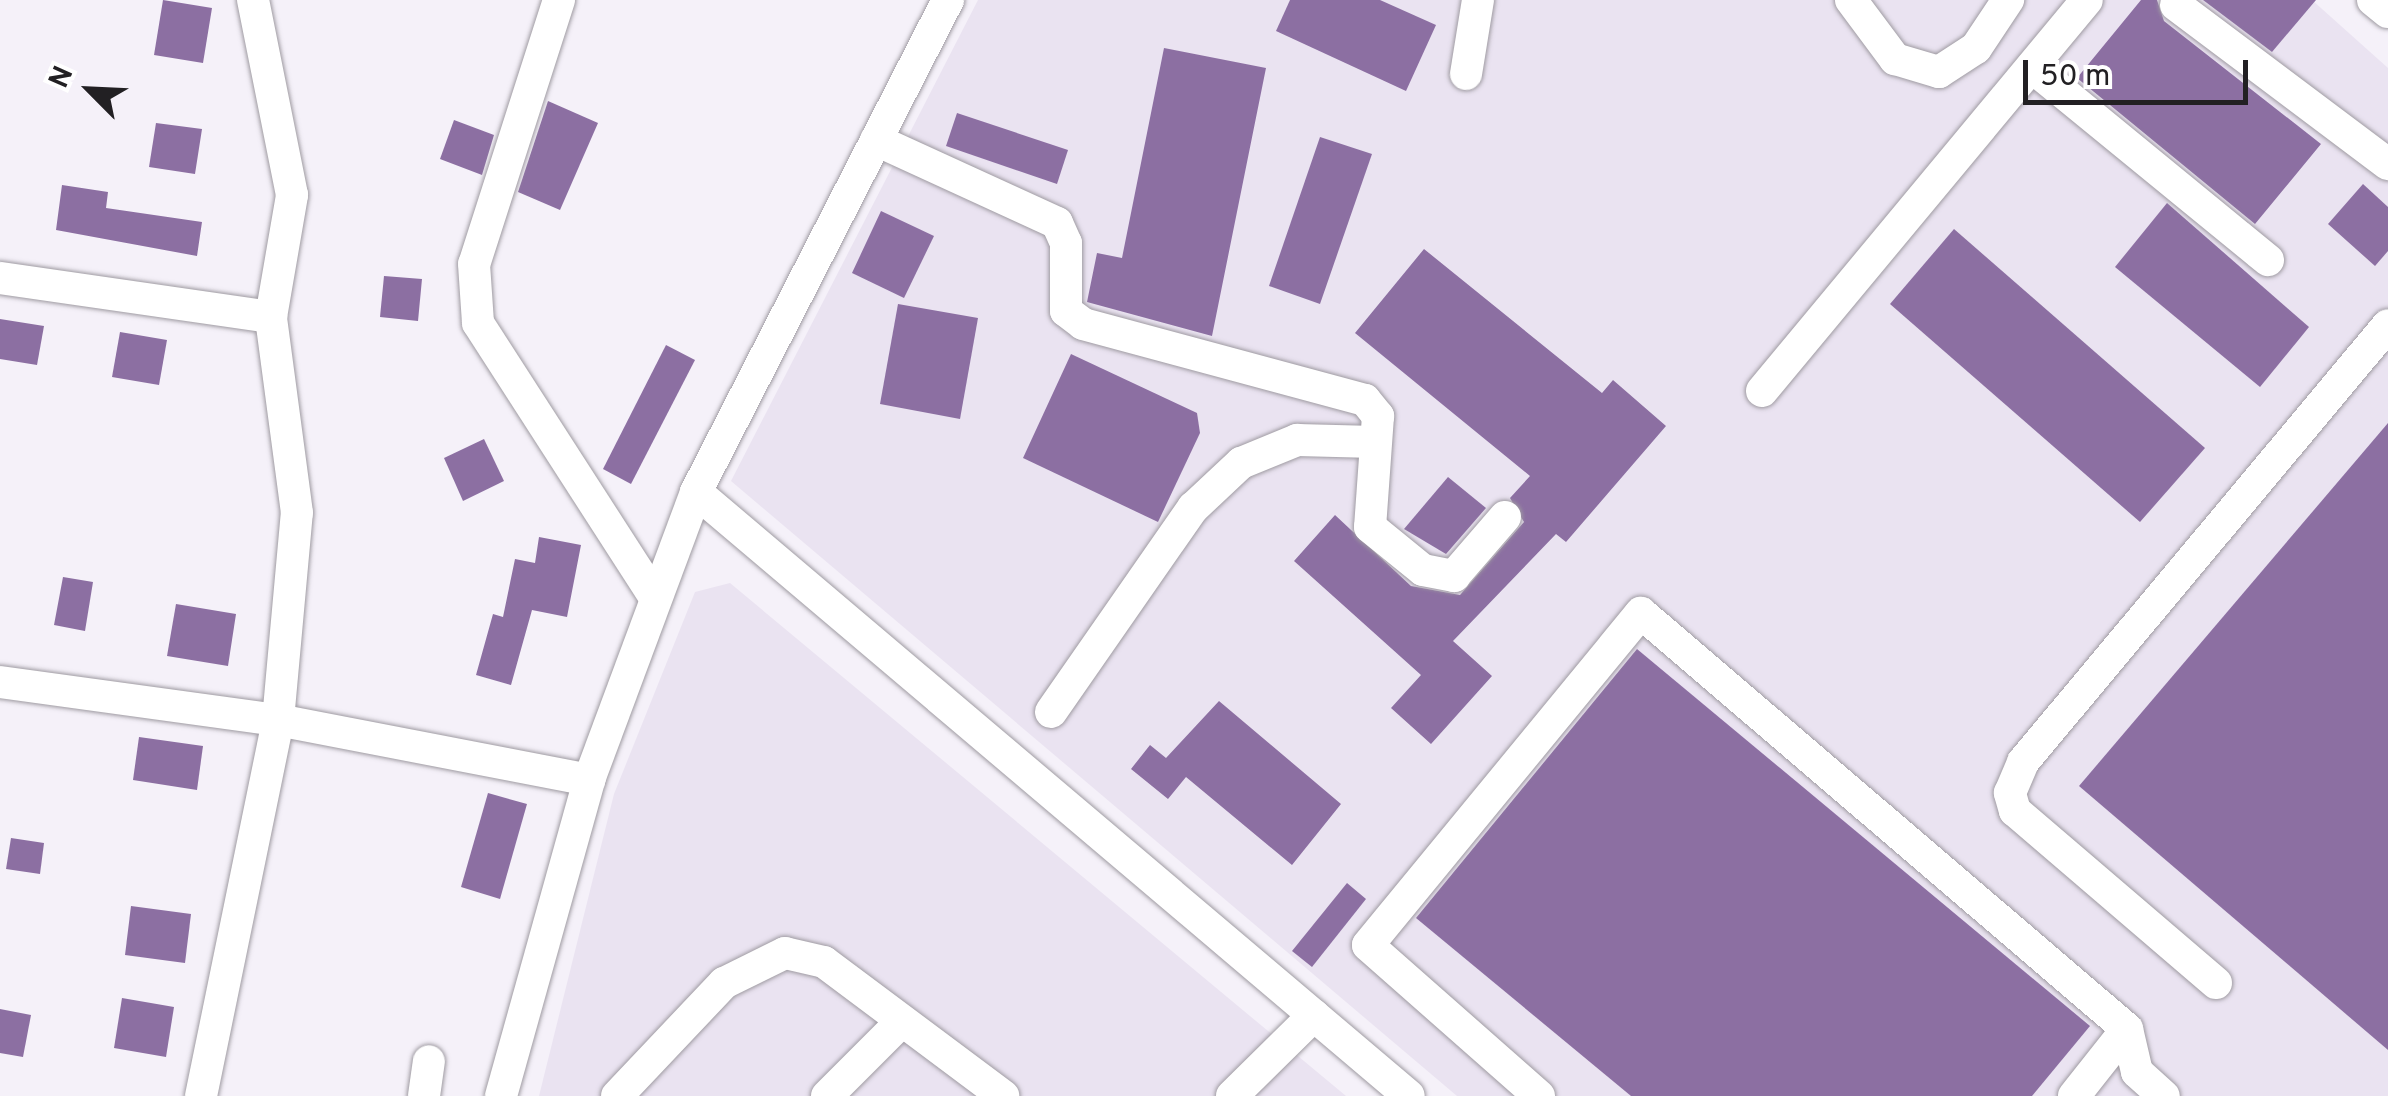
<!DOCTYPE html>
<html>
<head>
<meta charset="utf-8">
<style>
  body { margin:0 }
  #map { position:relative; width:2388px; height:1096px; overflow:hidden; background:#f5f1f9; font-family:Overpass,sans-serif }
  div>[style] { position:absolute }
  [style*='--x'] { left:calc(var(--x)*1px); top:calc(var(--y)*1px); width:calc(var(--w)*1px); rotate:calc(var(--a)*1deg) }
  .built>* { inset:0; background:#eae3f1 }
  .building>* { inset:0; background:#8c6fa2 }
  .roads { filter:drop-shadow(0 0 2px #9f9ba2) drop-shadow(0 0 2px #9f9ba2) }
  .minor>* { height:32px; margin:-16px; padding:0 16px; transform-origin:16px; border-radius:16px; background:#fff }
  span { translate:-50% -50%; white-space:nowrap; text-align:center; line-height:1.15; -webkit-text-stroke:9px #fff; paint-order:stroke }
  .north { position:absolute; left:40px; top:40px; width:100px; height:100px; -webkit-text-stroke:8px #fff; paint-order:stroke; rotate:294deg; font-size:28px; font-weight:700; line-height:40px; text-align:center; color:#222023 }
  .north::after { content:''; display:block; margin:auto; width:35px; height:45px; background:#222023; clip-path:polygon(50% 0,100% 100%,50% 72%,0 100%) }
  .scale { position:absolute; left:2023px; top:60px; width:225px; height:45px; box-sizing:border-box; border:5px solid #222023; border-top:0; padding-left:12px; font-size:30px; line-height:35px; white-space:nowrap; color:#222023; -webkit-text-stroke:8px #fff; paint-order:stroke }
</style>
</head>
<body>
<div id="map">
  <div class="built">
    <i style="clip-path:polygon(978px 0,2312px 0,2388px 68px,2388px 1096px,1457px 1096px,731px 481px)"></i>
    <i style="clip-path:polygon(730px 583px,1346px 1096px,539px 1096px,614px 794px,695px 592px)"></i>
  </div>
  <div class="building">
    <i style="clip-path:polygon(163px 0,212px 8px,203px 63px,154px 55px)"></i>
    <i style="clip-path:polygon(1290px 0,1380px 0,1436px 25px,1406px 91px,1276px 31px)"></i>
    <i style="clip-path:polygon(2141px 0,2157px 0,2164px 21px,2321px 144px,2255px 224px,2077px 78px)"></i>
    <i style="clip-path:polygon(2203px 0,2316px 0,2272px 52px)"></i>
    <i style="clip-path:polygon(1164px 48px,1266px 68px,1212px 336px,1087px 302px,1097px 253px,1122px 258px)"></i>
    <i style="clip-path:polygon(548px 101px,598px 123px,560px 210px,518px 192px)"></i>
    <i style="clip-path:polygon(957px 113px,1068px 150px,1057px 184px,946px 146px)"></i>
    <i style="clip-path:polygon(454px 120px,494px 135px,482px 175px,440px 159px)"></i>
    <i style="clip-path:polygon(156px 123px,202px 129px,195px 174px,149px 167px)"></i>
    <i style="clip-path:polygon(1320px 137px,1372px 154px,1320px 304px,1269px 286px)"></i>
    <i style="clip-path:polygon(2363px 184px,2388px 207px,2388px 251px,2375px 266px,2328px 224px)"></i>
    <i style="clip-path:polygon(62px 185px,108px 192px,106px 208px,202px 222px,197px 256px,56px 230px)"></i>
    <i style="clip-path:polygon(2167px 203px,2309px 327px,2260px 387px,2115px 267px)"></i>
    <i style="clip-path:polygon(881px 211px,934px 236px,904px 298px,852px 273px)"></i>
    <i style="clip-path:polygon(1954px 229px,2205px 448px,2140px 522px,1890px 304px)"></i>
    <i style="clip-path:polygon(1424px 249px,1602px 393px,1613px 380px,1666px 426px,1566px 542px,1556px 534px,1453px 641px,1492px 676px,1431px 744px,1391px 708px,1421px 675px,1294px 561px,1335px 515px,1411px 586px,1460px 595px,1524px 522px,1510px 498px,1530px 476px,1355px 333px)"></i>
    <i style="clip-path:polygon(384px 276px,422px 279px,418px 321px,380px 317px)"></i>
    <i style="clip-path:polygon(898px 304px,978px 318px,960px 419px,880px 404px)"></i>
    <i style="clip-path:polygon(0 319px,44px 326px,37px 365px,0 359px)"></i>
    <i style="clip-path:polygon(120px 332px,167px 340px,159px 385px,112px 377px)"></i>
    <i style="clip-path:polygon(666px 345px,695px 360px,631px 484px,603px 469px)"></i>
    <i style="clip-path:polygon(1071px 354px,1197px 413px,1200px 433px,1158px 522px,1023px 458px)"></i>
    <i style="clip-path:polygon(2388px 423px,2388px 1050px,2079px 786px)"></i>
    <i style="clip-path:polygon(484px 439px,504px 481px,463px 501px,444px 458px)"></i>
    <i style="clip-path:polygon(1448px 477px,1486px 508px,1446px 554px,1404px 529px)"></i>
    <i style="clip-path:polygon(539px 537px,581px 545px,567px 617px,532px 610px,511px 685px,476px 675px,493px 614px,503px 617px,515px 559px,535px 563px)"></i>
    <i style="clip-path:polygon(63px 577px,93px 582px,85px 631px,54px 625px)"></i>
    <i style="clip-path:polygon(176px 604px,236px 614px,228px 666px,167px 656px)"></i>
    <i style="clip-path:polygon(1637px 649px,2090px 1026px,2032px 1096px,1631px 1096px,1416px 918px)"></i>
    <i style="clip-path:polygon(1219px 701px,1341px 804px,1292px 865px,1186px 777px,1168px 799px,1131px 769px,1150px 745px,1166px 758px)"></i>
    <i style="clip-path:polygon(139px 737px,203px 746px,197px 790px,133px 780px)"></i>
    <i style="clip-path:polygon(488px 793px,527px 804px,500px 899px,461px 887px)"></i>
    <i style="clip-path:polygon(11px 838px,44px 843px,40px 874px,6px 869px)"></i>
    <i style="clip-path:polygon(1347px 883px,1366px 899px,1312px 967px,1292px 951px)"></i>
    <i style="clip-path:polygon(131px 906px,191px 914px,185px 963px,125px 955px)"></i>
    <i style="clip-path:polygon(122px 998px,174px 1007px,166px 1057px,114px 1048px)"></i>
    <i style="clip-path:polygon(0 1009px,31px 1015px,23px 1057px,0 1053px)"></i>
  </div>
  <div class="roads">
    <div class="minor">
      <i style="--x:559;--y:0;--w:277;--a:107.8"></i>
      <i style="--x:474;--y:264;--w:59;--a:86.1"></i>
      <i style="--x:478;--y:323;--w:325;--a:57.2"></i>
      <i style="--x:1851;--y:0;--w:74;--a:53.3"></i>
      <i style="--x:1895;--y:59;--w:46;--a:16.5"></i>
      <i style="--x:1939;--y:72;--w:44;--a:-33"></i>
      <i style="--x:1976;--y:48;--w:58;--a:-56.3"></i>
      <i style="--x:2373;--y:0;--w:19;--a:39"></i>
      <i style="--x:2176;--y:5;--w:265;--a:36.9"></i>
      <i style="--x:2032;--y:67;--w:305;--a:39.3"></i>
      <i style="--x:1466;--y:74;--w:75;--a:-80.8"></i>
      <i style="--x:876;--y:140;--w:199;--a:24.6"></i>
      <i style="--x:1057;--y:223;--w:22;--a:66"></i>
      <i style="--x:1066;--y:243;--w:68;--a:90"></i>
      <i style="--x:1066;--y:311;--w:21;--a:37"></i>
      <i style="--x:1083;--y:324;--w:292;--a:15.1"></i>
      <i style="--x:1365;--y:400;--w:21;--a:51"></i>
      <i style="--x:1378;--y:416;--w:111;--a:94.1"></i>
      <i style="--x:1370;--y:527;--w:68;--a:39.1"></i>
      <i style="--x:1423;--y:570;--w:32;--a:11"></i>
      <i style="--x:1454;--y:576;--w:78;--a:-49.2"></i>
      <i style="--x:0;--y:278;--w:274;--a:8.2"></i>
      <i style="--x:1762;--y:391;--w:508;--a:-50.27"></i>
      <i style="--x:696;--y:492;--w:934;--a:40.27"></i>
      <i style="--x:0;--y:682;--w:281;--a:7.8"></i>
      <i style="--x:278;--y:720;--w:317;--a:10.9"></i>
      <i style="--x:1051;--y:712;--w:249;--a:-55.2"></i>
      <i style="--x:1193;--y:508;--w:66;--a:-43.2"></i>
      <i style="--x:1241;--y:463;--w:61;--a:-22.3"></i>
      <i style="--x:1297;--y:440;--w:78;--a:1.5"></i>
      <i style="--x:2216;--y:983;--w:265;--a:-139.4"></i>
      <i style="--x:2015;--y:811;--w:19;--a:-106"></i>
      <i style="--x:2010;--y:793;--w:34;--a:-67"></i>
      <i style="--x:2023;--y:762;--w:569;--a:-50.13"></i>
      <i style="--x:201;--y:1096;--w:384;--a:-78.4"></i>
      <i style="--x:278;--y:720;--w:208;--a:-84.8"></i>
      <i style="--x:297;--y:513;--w:198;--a:-97.6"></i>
      <i style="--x:271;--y:317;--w:124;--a:-80.2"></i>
      <i style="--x:292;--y:195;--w:199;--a:-101.3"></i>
      <i style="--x:424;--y:1096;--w:35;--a:-82"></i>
      <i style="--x:501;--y:1096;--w:328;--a:-74.4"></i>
      <i style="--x:589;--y:780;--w:307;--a:-69.6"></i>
      <i style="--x:696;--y:492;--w:553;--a:-62.88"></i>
      <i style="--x:617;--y:1096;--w:156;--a:-46.6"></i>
      <i style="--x:724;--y:983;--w:68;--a:-26.2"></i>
      <i style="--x:785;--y:953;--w:40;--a:13"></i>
      <i style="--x:824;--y:962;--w:224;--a:36.8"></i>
      <i style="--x:827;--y:1096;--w:106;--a:-45"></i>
      <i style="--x:1232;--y:1096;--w:115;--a:-44.6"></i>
      <i style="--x:1539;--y:1096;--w:228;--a:-138.6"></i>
      <i style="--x:1368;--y:945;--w:430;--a:-50.6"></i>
      <i style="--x:1641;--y:613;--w:640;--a:40.56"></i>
      <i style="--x:2127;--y:1029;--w:44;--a:76.9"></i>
      <i style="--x:2137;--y:1072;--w:36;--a:42"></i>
      <i style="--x:2074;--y:1096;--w:85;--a:-51.7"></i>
    </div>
  </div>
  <div class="north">N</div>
  <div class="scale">50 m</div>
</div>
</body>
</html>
